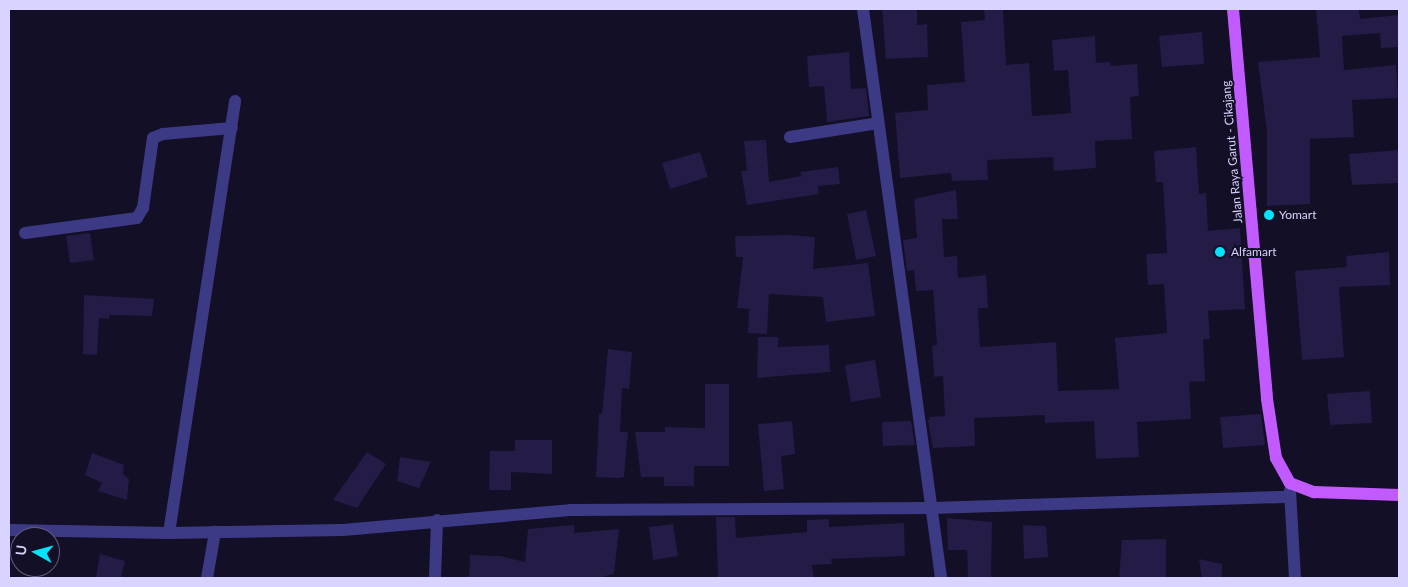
<!DOCTYPE html>
<html>
<head>
<meta charset="utf-8">
<style>
  body { margin:0 }
  #map { position:relative; width:1408px; height:587px; overflow:hidden; background:#130f26; font-family:Lato,sans-serif }
  div>[style] { position:absolute }
  [style*='--x'] { left:calc(var(--x)*1px); top:calc(var(--y)*1px); width:calc(var(--w)*1px); rotate:calc(var(--a)*1deg) }
  .building>* { inset:0; background:#241b47 }
  .minor>* { height:12px; margin:-6px; padding:0 6px; transform-origin:6px; border-radius:6px; background:#3d3a85 }
  .major>* { height:12px; margin:-6px; padding:0 6px; transform-origin:6px; border-radius:6px; background:#c25bff }
  .dots>* { width:14px; height:14px; translate:-50% -50%; box-sizing:border-box; border:2px solid #130f26; border-radius:50% }
  span { translate:-50% -50%; white-space:nowrap; text-align:center; line-height:1.15; -webkit-text-stroke:4px #130f26; paint-order:stroke }
  .street-label { font-size:12px; color:#d9d4ff }
  .poi-label { font-size:12px; color:#d9d4ff }
  .left { translate:0 -50%; text-align:left }
  .frame { position:absolute; inset:0; border:10px solid #d9d4ff; pointer-events:none }
  .north { position:absolute; left:10px; top:527px; width:50px; height:50px; box-sizing:border-box; background:#130f26; border:1px solid #625e7d; border-radius:50%; rotate:277deg; font-size:14px; font-weight:700; line-height:20px; text-align:center; color:#d9d4ff }
  .north::after { content:''; display:block; margin:auto; width:18px; height:22px; background:#00e5ff; clip-path:polygon(50% 0,100% 100%,50% 72%,0 100%) }
</style>
</head>
<body>
<div id="map">
  <div class="building">
    <i style="clip-path:polygon(882px 9px,917px 9px,917px 25px,927px 24px,928px 57px,886px 59px)"></i>
    <i style="clip-path:polygon(984px 9px,1003px 9px,1006px 65px,1029px 63px,1032px 116px,1071px 113px,1068px 70px,1054px 71px,1052px 40px,1095px 36px,1096px 63px,1110px 62px,1111px 66px,1137px 64px,1139px 96px,1130px 97px,1132px 139px,1095px 141px,1096px 168px,1054px 171px,1053px 157px,987px 160px,988px 180px,952px 181px,951px 173px,900px 178px,895px 113px,928px 110px,927px 85px,965px 82px,961px 22px,985px 20px)"></i>
    <i style="clip-path:polygon(1316px 9px,1359px 9px,1360px 19px,1399px 15px,1399px 47px,1381px 48px,1380px 33px,1342px 36px,1344px 70px,1396px 65px,1398px 98px,1352px 100px,1354px 137px,1310px 139px,1310px 204px,1267px 206px,1267px 132px,1258px 62px,1320px 57px)"></i>
    <i style="clip-path:polygon(1202px 32px,1204px 64px,1162px 67px,1159px 36px)"></i>
    <i style="clip-path:polygon(849px 52px,851px 89px,866px 88px,869px 116px,827px 122px,824px 86px,809px 87px,807px 56px)"></i>
    <i style="clip-path:polygon(766px 140px,769px 182px,801px 176px,800px 172px,838px 167px,840px 184px,818px 186px,819px 194px,747px 205px,741px 171px,747px 171px,744px 141px)"></i>
    <i style="clip-path:polygon(1196px 147px,1199px 194px,1206px 193px,1208px 231px,1240px 228px,1245px 309px,1208px 311px,1210px 339px,1203px 339px,1205px 381px,1189px 382px,1191px 419px,1137px 422px,1139px 457px,1096px 459px,1094px 421px,1045px 423px,1045px 415px,974px 418px,975px 446px,933px 448px,928px 421px,930px 417px,945px 416px,943px 376px,934px 377px,932px 346px,937px 345px,933px 290px,916px 291px,914px 270px,907px 271px,903px 240px,917px 238px,914px 199px,956px 190px,958px 219px,942px 219px,944px 257px,957px 256px,958px 278px,986px 275px,988px 308px,978px 308px,980px 347px,1056px 342px,1058px 391px,1119px 389px,1115px 338px,1167px 333px,1164px 284px,1148px 285px,1146px 254px,1167px 253px,1163px 182px,1156px 182px,1154px 151px)"></i>
    <i style="clip-path:polygon(1399px 150px,1399px 183px,1352px 185px,1349px 154px)"></i>
    <i style="clip-path:polygon(700px 152px,708px 177px,670px 189px,662px 163px)"></i>
    <i style="clip-path:polygon(866px 210px,876px 256px,856px 260px,847px 214px)"></i>
    <i style="clip-path:polygon(90px 233px,94px 260px,70px 263px,66px 236px)"></i>
    <i style="clip-path:polygon(789px 235px,815px 237px,813px 269px,868px 263px,875px 316px,826px 322px,823px 297px,769px 294px,767px 334px,748px 333px,749px 309px,737px 308px,743px 257px,736px 257px,735px 236px)"></i>
    <i style="clip-path:polygon(1389px 252px,1390px 285px,1339px 287px,1344px 357px,1302px 360px,1295px 271px,1347px 267px,1346px 256px)"></i>
    <i style="clip-path:polygon(84px 295px,154px 299px,152px 316px,109px 315px,109px 319px,99px 318px,97px 355px,83px 354px)"></i>
    <i style="clip-path:polygon(758px 337px,778px 337px,778px 347px,829px 345px,830px 372px,757px 378px)"></i>
    <i style="clip-path:polygon(608px 349px,632px 352px,629px 389px,622px 388px,620px 432px,628px 432px,624px 477px,618px 478px,596px 477px,599px 414px,602px 414px)"></i>
    <i style="clip-path:polygon(875px 360px,881px 397px,851px 402px,845px 365px)"></i>
    <i style="clip-path:polygon(705px 384px,729px 384px,729px 466px,694px 466px,694px 486px,664px 486px,664px 477px,641px 477px,635px 432px,665px 432px,665px 427px,705px 428px)"></i>
    <i style="clip-path:polygon(1370px 391px,1372px 423px,1330px 425px,1327px 394px)"></i>
    <i style="clip-path:polygon(1261px 414px,1265px 445px,1223px 448px,1220px 417px)"></i>
    <i style="clip-path:polygon(792px 421px,795px 454px,781px 456px,784px 489px,764px 491px,758px 424px)"></i>
    <i style="clip-path:polygon(911px 421px,915px 445px,883px 446px,882px 422px)"></i>
    <i style="clip-path:polygon(515px 440px,552px 440px,552px 474px,511px 472px,511px 490px,489px 490px,490px 451px,515px 451px)"></i>
    <i style="clip-path:polygon(367px 452px,386px 464px,357px 508px,333px 500px)"></i>
    <i style="clip-path:polygon(92px 453px,124px 465px,123px 474px,129px 479px,127px 500px,98px 491px,102px 483px,85px 475px)"></i>
    <i style="clip-path:polygon(400px 457px,431px 462px,419px 488px,397px 481px)"></i>
    <i style="clip-path:polygon(716px 517px,735px 517px,736px 538px,807px 532px,807px 520px,829px 519px,829px 527px,904px 523px,905px 556px,831px 559px,832px 564px,812px 565px,814px 578px,718px 578px)"></i>
    <i style="clip-path:polygon(947px 518px,992px 522px,991px 578px,968px 578px,967px 550px,948px 550px)"></i>
    <i style="clip-path:polygon(673px 524px,678px 556px,653px 560px,649px 527px)"></i>
    <i style="clip-path:polygon(574px 525px,574px 533px,619px 529px,614px 574px,596px 578px,469px 578px,470px 555px,500px 556px,525px 562px,528px 529px)"></i>
    <i style="clip-path:polygon(1023px 525px,1046px 526px,1048px 557px,1024px 559px)"></i>
    <i style="clip-path:polygon(1166px 539px,1166px 578px,1119px 578px,1122px 540px)"></i>
    <i style="clip-path:polygon(100px 554px,125px 561px,121px 578px,96px 578px)"></i>
    <i style="clip-path:polygon(1199px 559px,1222px 564px,1222px 578px,1202px 578px)"></i>
  </div>
  <div class="minor">
    <i style="--x:863;--y:9;--w:574;--a:82.19"></i>
    <i style="--x:790;--y:137;--w:89;--a:-9"></i>
    <i style="--x:25;--y:233;--w:113;--a:-7.6"></i>
    <i style="--x:137;--y:218;--w:12;--a:-59"></i>
    <i style="--x:143;--y:208;--w:71;--a:-81.9"></i>
    <i style="--x:153;--y:138;--w:11;--a:-22"></i>
    <i style="--x:163;--y:134;--w:69;--a:-5"></i>
    <i style="--x:1290;--y:491;--w:87;--a:86.7"></i>
    <i style="--x:9;--y:530;--w:160;--a:1.1"></i>
    <i style="--x:169;--y:533;--w:174;--a:-1"></i>
    <i style="--x:343;--y:530;--w:228;--a:-5"></i>
    <i style="--x:570;--y:510;--w:362;--a:-0.3"></i>
    <i style="--x:932;--y:508;--w:358;--a:-1.8"></i>
    <i style="--x:169;--y:533;--w:437;--a:-81.3"></i>
    <i style="--x:207;--y:578;--w:47;--a:-80.1"></i>
    <i style="--x:435;--y:578;--w:58;--a:-88"></i>
  </div>
  <div class="major">
    <i style="--x:1233;--y:9;--w:391;--a:85"></i>
    <i style="--x:1267;--y:399;--w:60;--a:81.3"></i>
    <i style="--x:1276;--y:458;--w:29;--a:61"></i>
    <i style="--x:1290;--y:483;--w:26;--a:21"></i>
    <i style="--x:1314;--y:492;--w:85;--a:2"></i>
  </div>
  <div class="dots">
    <i style="left:1269px;top:215px;background:#00e5ff"></i>
    <i style="left:1220px;top:252px;background:#00e5ff"></i>
  </div>
  <div class="street-label">
    <span style="left:1232px;top:152px;rotate:-95deg">Jalan Raya Garut - Cikajang</span>
  </div>
  <div class="poi-label">
    <span class="left" style="left:1279px;top:215px">Yomart</span>
    <span class="left" style="left:1231px;top:252px">Alfamart</span>
  </div>
  <div class="frame"></div>
  <div class="north">U</div>
</div>
</body>
</html>
